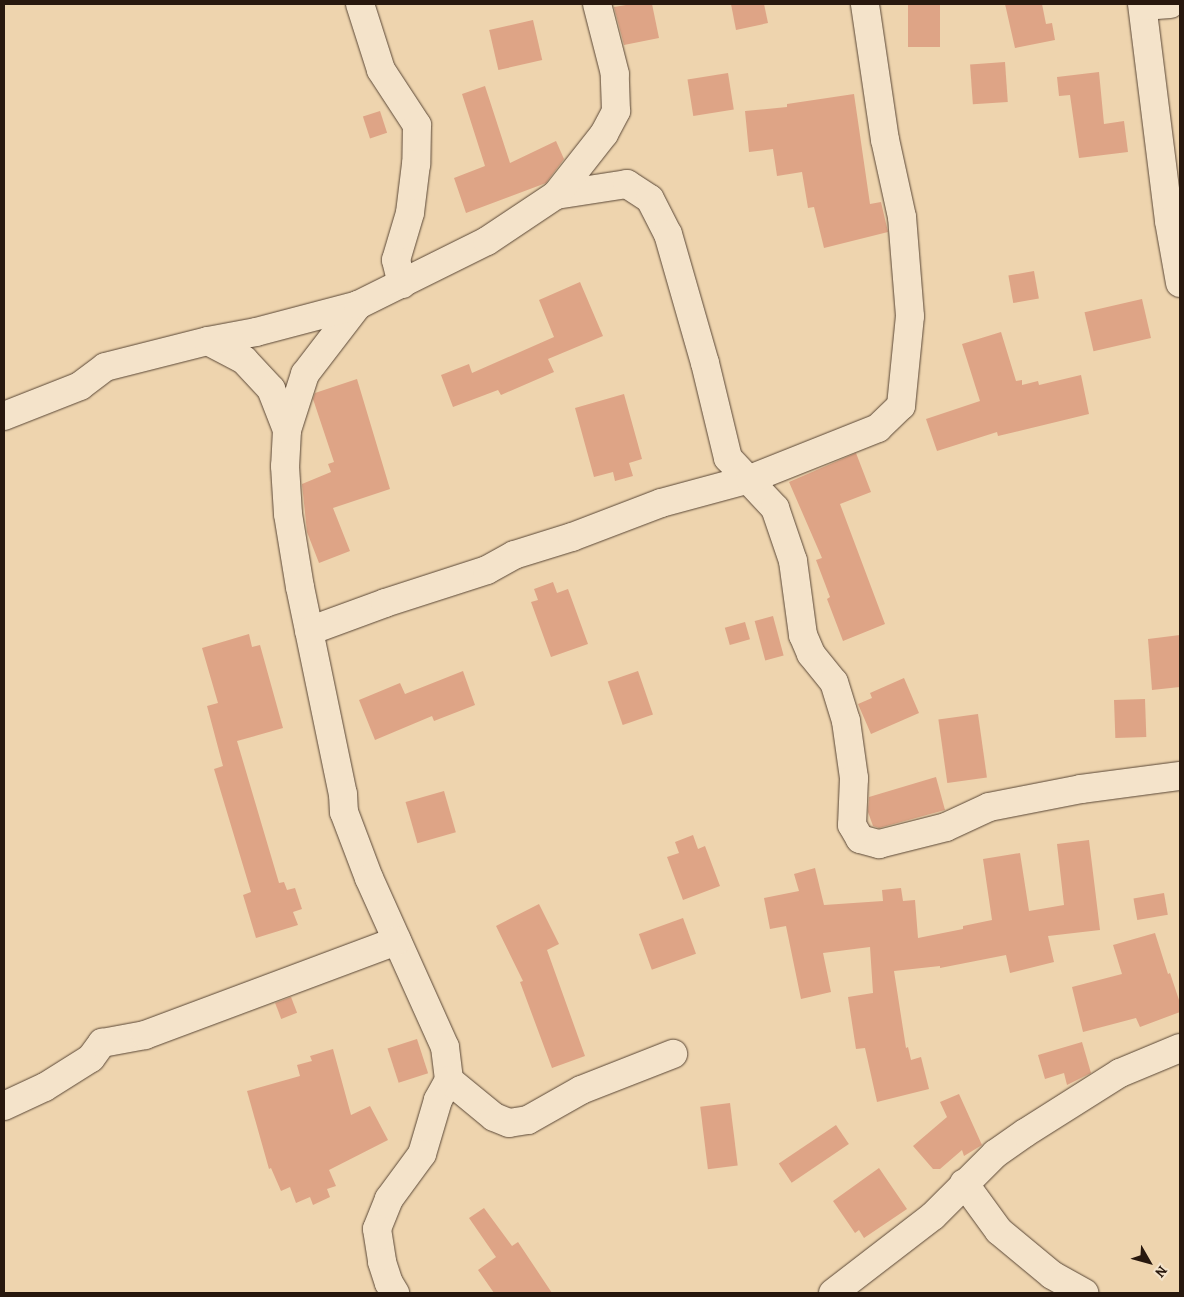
<!DOCTYPE html>
<style>
body{margin:0}
#map{position:relative;width:1184px;height:1297px;overflow:hidden;background:#eed4ae;font-family:Alegreya,serif}
div>[style]{position:absolute}
.building>*{inset:0;background:#dea486;transform-origin:0 0}
.roads{filter:drop-shadow(0 0 1px #5a4736) drop-shadow(0 0 1px #5a4736)}
.minor>*{height:28px;margin:-14px;padding:0 14px;transform-origin:14px;border-radius:14px;background:#f4e3ca}
span{translate:-50% -50%;white-space:nowrap;text-align:center;line-height:1.15;-webkit-text-stroke:4px #f4e3ca;paint-order:stroke}
.frame{position:absolute;inset:0;border:5px solid #28180e;pointer-events:none}
.north{position:absolute;left:1124px;top:1237px;width:50px;height:50px;-webkit-text-stroke:4px #f4e3ca;paint-order:stroke;rotate:128deg;font-size:14px;font-weight:700;line-height:20px;text-align:center;color:#28180e}
.north::after{content:'';display:block;margin:auto;width:18px;height:22px;background:#28180e;clip-path:polygon(50% 0,100% 100%,50% 72%,0 100%)}
</style>
<div id="map">
<div class="building">
<i style="clip-path:polygon(632px 4px,652px 4px,659px 38px,624px 45px,614px 7px)"></i>
<i style="clip-path:polygon(731px 4px,764px 4px,768px 23px,736px 30px)"></i>
<i style="left:908px;top:4px;width:32px;height:43px"></i>
<i style="clip-path:polygon(1005px 4px,1042px 4px,1046px 24px,1052px 23px,1055px 40px,1015px 48px)"></i>
<i style="left:533px;top:20px;width:41px;height:45px;rotate:77deg"></i>
<i style="left:1005px;top:62px;width:40px;height:35px;rotate:86deg"></i>
<i style="clip-path:polygon(1099px 72px,1104px 124px,1124px 121px,1128px 152px,1079px 158px,1070px 95px,1059px 96px,1057px 77px)"></i>
<i style="left:728px;top:73px;width:37px;height:41px;rotate:81deg"></i>
<i style="clip-path:polygon(485px 86px,510px 163px,556px 141px,564px 159px,546px 183px,466px 213px,454px 178px,485px 166px,462px 94px)"></i>
<i style="clip-path:polygon(854px 94px,870px 204px,881px 202px,888px 232px,824px 248px,814px 207px,808px 208px,802px 172px,777px 176px,773px 149px,749px 152px,745px 111px,787px 107px,787px 104px)"></i>
<i style="left:380px;top:111px;width:23px;height:18px;rotate:72deg"></i>
<i style="left:1034px;top:271px;width:28px;height:26px;rotate:80deg"></i>
<i style="clip-path:polygon(580px 282px,603px 336px,548px 359px,554px 372px,501px 395px,498px 390px,453px 407px,441px 375px,469px 364px,472px 373px,554px 337px,539px 300px)"></i>
<i style="left:1142px;top:299px;width:40px;height:59px;rotate:77deg"></i>
<i style="clip-path:polygon(1001px 332px,1016px 381px,1022px 380px,1022px 385px,1038px 381px,1039px 385px,1081px 375px,1089px 414px,998px 436px,997px 432px,937px 451px,926px 419px,980px 401px,962px 344px)"></i>
<i style="clip-path:polygon(357px 379px,390px 489px,333px 508px,350px 551px,319px 563px,307px 532px,302px 484px,331px 472px,328px 464px,334px 462px,313px 399px,315px 393px)"></i>
<i style="clip-path:polygon(624px 394px,642px 459px,629px 463px,633px 476px,615px 481px,613px 472px,594px 477px,575px 408px)"></i>
<i style="clip-path:polygon(856px 453px,871px 492px,840px 504px,885px 624px,843px 641px,827px 599px,830px 597px,816px 560px,822px 558px,789px 482px)"></i>
<i style="clip-path:polygon(553px 582px,557px 593px,568px 589px,588px 644px,551px 657px,531px 602px,538px 600px,534px 589px)"></i>
<i style="left:773px;top:616px;width:41px;height:19px;rotate:75deg"></i>
<i style="left:745px;top:622px;width:18px;height:21px;rotate:74deg"></i>
<i style="clip-path:polygon(249px 634px,252px 647px,260px 645px,283px 728px,237px 741px,279px 883px,284px 882px,287px 890px,295px 888px,302px 909px,293px 912px,298px 925px,256px 938px,243px 895px,251px 892px,214px 769px,223px 766px,207px 706px,218px 703px,202px 648px)"></i>
<i style="clip-path:polygon(1180px 635px,1180px 687px,1152px 690px,1148px 639px)"></i>
<i style="clip-path:polygon(463px 671px,475px 705px,434px 721px,432px 716px,375px 740px,359px 700px,400px 683px,405px 694px)"></i>
<i style="left:638px;top:671px;width:46px;height:32px;rotate:71deg"></i>
<i style="clip-path:polygon(904px 678px,919px 713px,871px 734px,858px 704px,872px 698px,870px 693px)"></i>
<i style="left:1145px;top:699px;width:38px;height:31px;rotate:88deg"></i>
<i style="left:978px;top:714px;width:64px;height:40px;rotate:82deg"></i>
<i style="clip-path:polygon(936px 777px,945px 810px,879px 828px,873px 826px,868px 812px,869px 797px)"></i>
<i style="left:444px;top:791px;width:43px;height:40px;rotate:74deg"></i>
<i style="clip-path:polygon(693px 835px,698px 849px,705px 846px,720px 886px,683px 900px,667px 857px,679px 853px,675px 842px)"></i>
<i style="clip-path:polygon(1089px 840px,1100px 930px,1048px 936px,1054px 962px,1010px 973px,1006px 955px,940px 968px,940px 966px,894px 971px,906px 1048px,908px 1047px,911px 1060px,921px 1057px,929px 1089px,877px 1102px,865px 1048px,856px 1049px,848px 997px,873px 993px,870px 947px,823px 953px,831px 992px,801px 999px,786px 926px,770px 929px,764px 898px,799px 891px,794px 874px,815px 868px,824px 905px,883px 901px,882px 890px,901px 888px,903px 901px,915px 900px,918px 938px,963px 929px,963px 926px,992px 920px,983px 859px,1020px 853px,1029px 911px,1064px 905px,1057px 844px)"></i>
<i style="left:1164px;top:893px;width:22px;height:31px;rotate:80deg"></i>
<i style="clip-path:polygon(539px 904px,559px 944px,547px 950px,585px 1056px,552px 1068px,520px 982px,523px 981px,496px 926px)"></i>
<i style="left:683px;top:918px;width:38px;height:47px;rotate:70deg"></i>
<i style="clip-path:polygon(1155px 933px,1168px 974px,1170px 973px,1180px 1003px,1180px 1012px,1140px 1027px,1136px 1018px,1083px 1032px,1072px 987px,1122px 974px,1113px 945px)"></i>
<i style="left:291px;top:997px;width:17px;height:17px;rotate:69deg"></i>
<i style="left:417px;top:1039px;width:36px;height:31px;rotate:72deg"></i>
<i style="clip-path:polygon(1082px 1042px,1091px 1073px,1067px 1085px,1064px 1073px,1045px 1079px,1038px 1055px)"></i>
<i style="clip-path:polygon(333px 1049px,351px 1115px,370px 1106px,388px 1140px,329px 1170px,336px 1186px,327px 1189px,330px 1197px,313px 1205px,310px 1197px,296px 1203px,290px 1187px,281px 1191px,271px 1168px,269px 1169px,247px 1091px,300px 1076px,297px 1065px,312px 1061px,310px 1056px)"></i>
<i style="clip-path:polygon(959px 1094px,982px 1145px,964px 1156px,962px 1150px,940px 1169px,933px 1169px,913px 1146px,947px 1117px,940px 1102px)"></i>
<i style="left:730px;top:1103px;width:63px;height:30px;rotate:83deg"></i>
<i style="left:836px;top:1125px;width:23px;height:69px;rotate:56deg"></i>
<i style="clip-path:polygon(879px 1168px,907px 1209px,864px 1238px,859px 1230px,855px 1233px,833px 1201px)"></i>
<i style="clip-path:polygon(484px 1208px,512px 1246px,518px 1242px,552px 1293px,494px 1293px,478px 1270px,496px 1257px,469px 1218px)"></i>
</div>
<div class="roads">
<div class="minor">
<i style="left:360px;top:4px;width:69px;rotate:72.3deg"></i>
<i style="left:381px;top:70px;width:66px;rotate:56.8deg"></i>
<i style="left:417px;top:125px;width:39px;rotate:91deg"></i>
<i style="left:416px;top:164px;width:49px;rotate:97deg"></i>
<i style="left:410px;top:213px;width:49px;rotate:106.6deg"></i>
<i style="left:396px;top:260px;width:25px;rotate:76deg"></i>
<i style="left:1142px;top:4px;width:219px;rotate:82.9deg"></i>
<i style="left:1169px;top:221px;width:63px;rotate:79.9deg"></i>
<i style="left:1143px;top:6px;width:27px;rotate:-4deg"></i>
<i style="left:556px;top:195px;width:72px;rotate:-8.8deg"></i>
<i style="left:627px;top:184px;width:27px;rotate:33deg"></i>
<i style="left:650px;top:199px;width:39px;rotate:63deg"></i>
<i style="left:668px;top:234px;width:134px;rotate:74deg"></i>
<i style="left:705px;top:363px;width:98px;rotate:76.4deg"></i>
<i style="left:728px;top:458px;width:69px;rotate:46.8deg"></i>
<i style="left:775px;top:508px;width:56px;rotate:71.2deg"></i>
<i style="left:793px;top:561px;width:75px;rotate:82.3deg"></i>
<i style="left:803px;top:635px;width:21px;rotate:67deg"></i>
<i style="left:811px;top:654px;width:36px;rotate:51deg"></i>
<i style="left:834px;top:682px;width:41px;rotate:72.9deg"></i>
<i style="left:846px;top:721px;width:58px;rotate:82deg"></i>
<i style="left:854px;top:778px;width:47px;rotate:92.4deg"></i>
<i style="left:852px;top:825px;width:16px;rotate:60deg"></i>
<i style="left:860px;top:839px;width:20px;rotate:15deg"></i>
<i style="left:879px;top:844px;width:69px;rotate:-14.2deg"></i>
<i style="left:946px;top:827px;width:47px;rotate:-24.9deg"></i>
<i style="left:989px;top:807px;width:94px;rotate:-11.1deg"></i>
<i style="left:1081px;top:789px;width:100px;rotate:-7.5deg"></i>
<i style="left:358px;top:305px;width:87px;rotate:127.5deg"></i>
<i style="left:305px;top:374px;width:59px;rotate:107.8deg"></i>
<i style="left:287px;top:430px;width:36px;rotate:93deg"></i>
<i style="left:285px;top:466px;width:48px;rotate:86.4deg"></i>
<i style="left:288px;top:514px;width:74px;rotate:80.7deg"></i>
<i style="left:300px;top:587px;width:211px;rotate:78.3deg"></i>
<i style="left:343px;top:794px;width:18px;rotate:87deg"></i>
<i style="left:344px;top:812px;width:71px;rotate:69.3deg"></i>
<i style="left:369px;top:878px;width:185px;rotate:65.8deg"></i>
<i style="left:445px;top:1047px;width:33px;rotate:83deg"></i>
<i style="left:449px;top:1080px;width:23px;rotate:119deg"></i>
<i style="left:438px;top:1100px;width:56px;rotate:106.5deg"></i>
<i style="left:422px;top:1154px;width:56px;rotate:126.3deg"></i>
<i style="left:389px;top:1199px;width:32px;rotate:112deg"></i>
<i style="left:377px;top:1229px;width:33px;rotate:81deg"></i>
<i style="left:382px;top:1262px;width:22px;rotate:72deg"></i>
<i style="left:389px;top:1283px;width:12px;rotate:59deg"></i>
<i style="left:208px;top:341px;width:41px;rotate:27.8deg"></i>
<i style="left:244px;top:360px;width:40px;rotate:47deg"></i>
<i style="left:271px;top:389px;width:44px;rotate:68.7deg"></i>
<i style="left:4px;top:416px;width:82px;rotate:-21.5deg"></i>
<i style="left:80px;top:386px;width:31px;rotate:-37deg"></i>
<i style="left:105px;top:367px;width:106px;rotate:-14.2deg"></i>
<i style="left:208px;top:341px;width:49px;rotate:-10.6deg"></i>
<i style="left:256px;top:332px;width:106px;rotate:-14.8deg"></i>
<i style="left:358px;top:305px;width:144px;rotate:-26.4deg"></i>
<i style="left:487px;top:241px;width:83px;rotate:-33.7deg"></i>
<i style="left:556px;top:195px;width:78px;rotate:-51.8deg"></i>
<i style="left:604px;top:134px;width:26px;rotate:-62deg"></i>
<i style="left:616px;top:111px;width:37px;rotate:-92deg"></i>
<i style="left:615px;top:74px;width:72px;rotate:-104.4deg"></i>
<i style="left:309px;top:631px;width:81px;rotate:-20.2deg"></i>
<i style="left:385px;top:603px;width:107px;rotate:-17.9deg"></i>
<i style="left:487px;top:570px;width:31px;rotate:-29deg"></i>
<i style="left:514px;top:555px;width:61px;rotate:-17.2deg"></i>
<i style="left:572px;top:537px;width:95px;rotate:-20.9deg"></i>
<i style="left:661px;top:503px;width:92px;rotate:-15.1deg"></i>
<i style="left:750px;top:479px;width:138px;rotate:-21.7deg"></i>
<i style="left:878px;top:428px;width:32px;rotate:-44deg"></i>
<i style="left:901px;top:406px;width:90px;rotate:-84.3deg"></i>
<i style="left:910px;top:316px;width:99px;rotate:-94.6deg"></i>
<i style="left:902px;top:217px;width:79px;rotate:-102.4deg"></i>
<i style="left:885px;top:140px;width:137px;rotate:-98.4deg"></i>
<i style="left:449px;top:1080px;width:58px;rotate:39.4deg"></i>
<i style="left:494px;top:1117px;width:16px;rotate:22deg"></i>
<i style="left:509px;top:1123px;width:19px;rotate:-9deg"></i>
<i style="left:528px;top:1120px;width:61px;rotate:-29.5deg"></i>
<i style="left:581px;top:1090px;width:99px;rotate:-21.4deg"></i>
<i style="left:4px;top:1106px;width:45px;rotate:-24.9deg"></i>
<i style="left:45px;top:1087px;width:54px;rotate:-32.2deg"></i>
<i style="left:91px;top:1058px;width:19px;rotate:-54deg"></i>
<i style="left:102px;top:1043px;width:44px;rotate:-10.5deg"></i>
<i style="left:145px;top:1035px;width:269px;rotate:-20.5deg"></i>
<i style="left:964px;top:1183px;width:59px;rotate:53.9deg"></i>
<i style="left:999px;top:1231px;width:69px;rotate:39.7deg"></i>
<i style="left:1052px;top:1275px;width:37px;rotate:29deg"></i>
<i style="left:833px;top:1293px;width:126px;rotate:-37.6deg"></i>
<i style="left:933px;top:1216px;width:88px;rotate:-45deg"></i>
<i style="left:995px;top:1154px;width:37px;rotate:-35deg"></i>
<i style="left:1025px;top:1133px;width:112px;rotate:-32.3deg"></i>
<i style="left:1120px;top:1073px;width:65px;rotate:-22.6deg"></i>
</div>
</div>
<div class="frame"></div>
<div class="north">N</div>
</div>
